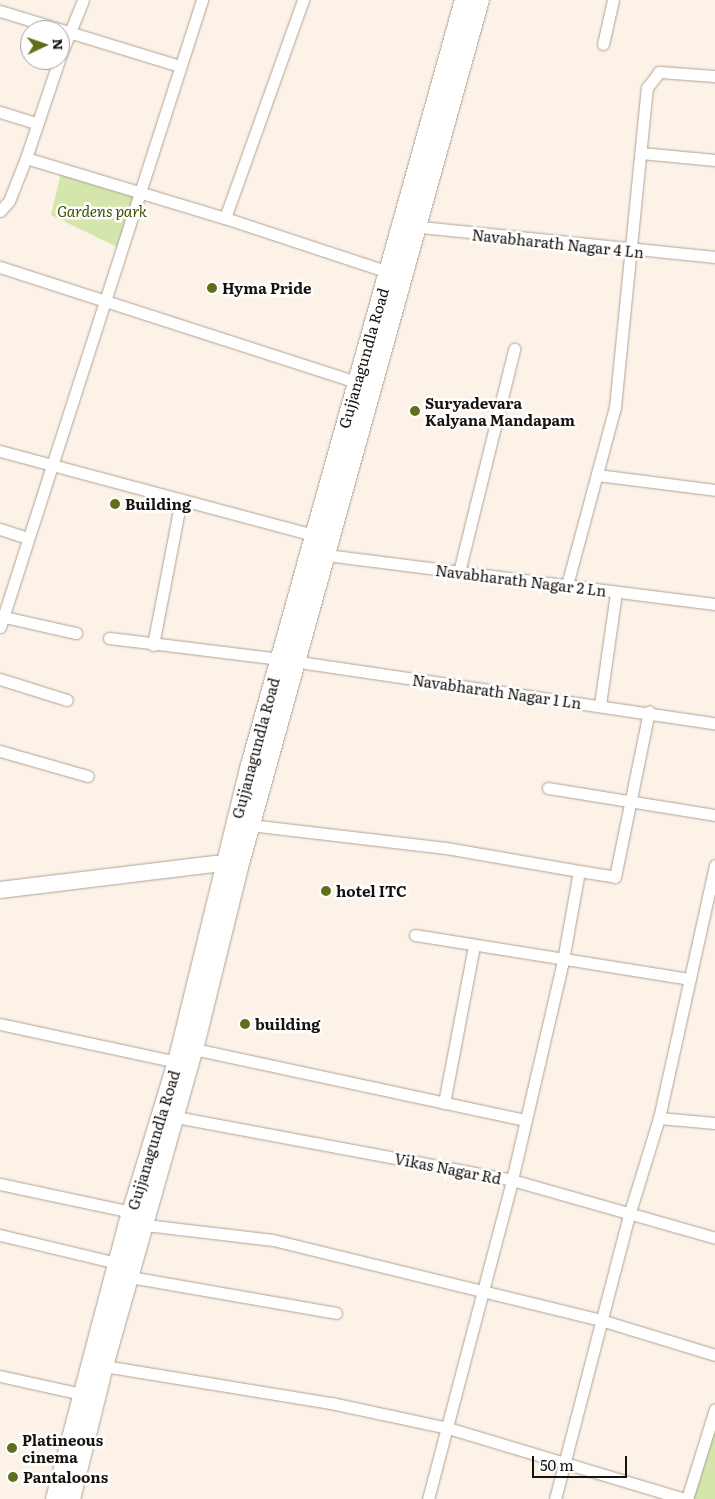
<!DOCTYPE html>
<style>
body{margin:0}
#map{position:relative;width:715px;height:1499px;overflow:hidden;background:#fdf2e7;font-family:Literata,serif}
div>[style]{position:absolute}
.green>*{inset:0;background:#d4e6ab}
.roads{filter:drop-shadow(0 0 1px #ada299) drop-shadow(0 0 1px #ada299)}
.street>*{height:11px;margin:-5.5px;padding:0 5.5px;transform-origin:5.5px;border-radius:5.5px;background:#fff}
.secondary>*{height:16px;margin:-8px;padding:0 8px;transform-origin:8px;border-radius:8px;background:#fff}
.primary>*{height:18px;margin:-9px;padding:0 9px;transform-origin:9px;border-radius:9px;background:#fff}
.dots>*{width:14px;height:14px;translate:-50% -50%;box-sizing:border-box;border:2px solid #fff;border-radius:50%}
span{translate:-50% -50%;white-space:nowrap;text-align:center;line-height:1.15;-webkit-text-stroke:5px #fff;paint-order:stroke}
.park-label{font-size:15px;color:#3f4f03;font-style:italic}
.street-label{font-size:15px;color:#16130f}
.poi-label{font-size:15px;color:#16130f;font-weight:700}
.left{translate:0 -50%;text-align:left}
.north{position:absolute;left:20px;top:20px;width:50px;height:50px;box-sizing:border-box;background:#fff;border:1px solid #a2a19f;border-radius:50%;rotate:87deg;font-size:14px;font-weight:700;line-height:20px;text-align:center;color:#16130f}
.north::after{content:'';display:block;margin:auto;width:18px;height:22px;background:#5f701d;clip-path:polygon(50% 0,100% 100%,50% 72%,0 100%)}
.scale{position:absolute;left:532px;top:1456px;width:95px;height:22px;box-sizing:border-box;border:2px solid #16130f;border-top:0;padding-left:6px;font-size:15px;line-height:18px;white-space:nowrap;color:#16130f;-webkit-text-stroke:4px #fff;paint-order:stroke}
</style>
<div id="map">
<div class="green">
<i style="clip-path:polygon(61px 173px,134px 194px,117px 247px,51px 215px)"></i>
<i style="clip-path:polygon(715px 1409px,715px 1499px,687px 1499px)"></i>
</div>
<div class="roads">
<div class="street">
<i style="left:0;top:11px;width:188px;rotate:17deg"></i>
<i style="left:603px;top:44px;width:45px;rotate:-77.2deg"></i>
<i style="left:60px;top:57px;width:61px;rotate:-68deg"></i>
<i style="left:59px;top:60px;width:103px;rotate:108.6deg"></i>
<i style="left:26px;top:158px;width:208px;rotate:16.8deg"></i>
<i style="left:225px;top:218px;width:172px;rotate:18.3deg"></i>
<i style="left:0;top:112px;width:39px;rotate:17deg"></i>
<i style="left:641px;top:153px;width:74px;rotate:5.4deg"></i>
<i style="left:0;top:211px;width:13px;rotate:-48deg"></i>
<i style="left:9px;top:201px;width:46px;rotate:-68.4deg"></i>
<i style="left:225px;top:218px;width:232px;rotate:-70.3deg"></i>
<i style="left:411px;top:226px;width:306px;rotate:5.8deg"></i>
<i style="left:0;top:267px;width:373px;rotate:17.9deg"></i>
<i style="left:0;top:451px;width:325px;rotate:15deg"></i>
<i style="left:597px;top:475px;width:119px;rotate:7.2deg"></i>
<i style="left:0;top:529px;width:29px;rotate:18deg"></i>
<i style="left:326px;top:555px;width:392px;rotate:7.2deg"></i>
<i style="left:459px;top:572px;width:230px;rotate:-76.1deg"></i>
<i style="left:567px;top:585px;width:184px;rotate:-74.9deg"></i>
<i style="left:615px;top:407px;width:321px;rotate:-84.3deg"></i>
<i style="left:647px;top:88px;width:20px;rotate:-53deg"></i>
<i style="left:659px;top:72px;width:56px;rotate:4.1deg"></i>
<i style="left:0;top:616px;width:78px;rotate:12.6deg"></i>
<i style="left:0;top:627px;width:659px;rotate:-72.14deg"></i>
<i style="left:109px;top:638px;width:171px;rotate:7deg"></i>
<i style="left:279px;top:659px;width:441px;rotate:8.4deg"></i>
<i style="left:153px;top:645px;width:148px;rotate:-79.1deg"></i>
<i style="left:0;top:679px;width:70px;rotate:17.4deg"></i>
<i style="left:600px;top:705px;width:114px;rotate:-81.9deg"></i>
<i style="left:0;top:751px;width:91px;rotate:15.9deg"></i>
<i style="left:548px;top:788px;width:169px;rotate:9.2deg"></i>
<i style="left:250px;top:825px;width:197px;rotate:6.7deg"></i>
<i style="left:446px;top:848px;width:135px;rotate:9.8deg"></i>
<i style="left:415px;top:935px;width:278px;rotate:9.1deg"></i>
<i style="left:0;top:1024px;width:181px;rotate:12.1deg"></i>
<i style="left:194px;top:1049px;width:339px;rotate:12.1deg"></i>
<i style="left:444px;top:1103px;width:161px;rotate:-79.2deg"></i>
<i style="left:176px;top:1117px;width:342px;rotate:10.6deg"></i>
<i style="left:512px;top:1180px;width:211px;rotate:15.9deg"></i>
<i style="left:659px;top:1118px;width:56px;rotate:5.1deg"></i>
<i style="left:0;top:1184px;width:135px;rotate:12deg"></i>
<i style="left:137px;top:1224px;width:137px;rotate:6.7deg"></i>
<i style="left:273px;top:1240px;width:338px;rotate:13.7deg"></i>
<i style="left:601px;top:1320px;width:119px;rotate:17.1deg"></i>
<i style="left:0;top:1235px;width:120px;rotate:13.5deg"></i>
<i style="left:130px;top:1277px;width:209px;rotate:9.9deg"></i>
<i style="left:104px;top:1366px;width:230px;rotate:9.3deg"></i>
<i style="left:331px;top:1403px;width:120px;rotate:12.1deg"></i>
<i style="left:448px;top:1428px;width:246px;rotate:16.7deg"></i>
<i style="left:0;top:1376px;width:83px;rotate:12.5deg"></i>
<i style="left:428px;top:1499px;width:330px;rotate:-75.2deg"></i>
<i style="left:512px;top:1180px;width:226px;rotate:-76.9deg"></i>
<i style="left:563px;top:960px;width:90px;rotate:-79.8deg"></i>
<i style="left:579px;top:871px;width:36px;rotate:9deg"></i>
<i style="left:615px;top:877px;width:169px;rotate:-78.4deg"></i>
<i style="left:555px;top:1499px;width:297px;rotate:-75.4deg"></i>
<i style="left:630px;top:1212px;width:98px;rotate:-72.9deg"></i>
<i style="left:659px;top:1118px;width:259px;rotate:-77.5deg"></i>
<i style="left:687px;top:1499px;width:94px;rotate:-72.7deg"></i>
</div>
<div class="secondary">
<i style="left:0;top:890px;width:217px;rotate:-6.9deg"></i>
<i style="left:215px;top:864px;width:24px;rotate:7deg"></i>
</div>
<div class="primary">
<i style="left:55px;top:1499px;width:285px;rotate:-75.2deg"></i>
<i style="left:128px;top:1223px;width:168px;rotate:-73.1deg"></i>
<i style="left:177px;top:1062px;width:302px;rotate:-76.2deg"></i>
<i style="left:249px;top:769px;width:798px;rotate:-74.38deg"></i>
<i style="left:71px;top:1499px;width:137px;rotate:-76.1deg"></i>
<i style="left:104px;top:1366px;width:330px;rotate:-74.2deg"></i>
<i style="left:194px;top:1049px;width:187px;rotate:-76.1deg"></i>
<i style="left:239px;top:867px;width:900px;rotate:-74.47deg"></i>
</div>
</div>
<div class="dots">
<i style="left:212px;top:288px;background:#5f701d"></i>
<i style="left:415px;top:411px;background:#5f701d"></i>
<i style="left:115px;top:504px;background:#5f701d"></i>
<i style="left:326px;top:891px;background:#5f701d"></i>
<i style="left:245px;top:1024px;background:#5f701d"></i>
<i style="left:12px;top:1448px;background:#5f701d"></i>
<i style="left:13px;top:1477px;background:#5f701d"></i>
</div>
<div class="park-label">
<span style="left:102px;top:211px">Gardens park</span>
</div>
<div class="street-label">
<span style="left:558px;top:243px;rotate:6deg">Navabharath Nagar 4 Ln</span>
<span style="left:363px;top:358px;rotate:-74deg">Gujjanagundla Road</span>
<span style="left:521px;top:580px;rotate:7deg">Navabharath Nagar 2 Ln</span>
<span style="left:497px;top:691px;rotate:8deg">Navabharath Nagar 1 Ln</span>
<span style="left:255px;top:748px;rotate:-75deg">Gujjanagundla Road</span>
<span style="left:153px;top:1140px;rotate:-73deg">Gujjanagundla Road</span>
<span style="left:448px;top:1168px;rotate:11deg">Vikas Nagar Rd</span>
</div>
<div class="poi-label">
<span class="left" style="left:222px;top:288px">Hyma Pride</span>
<span class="left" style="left:425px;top:411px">Suryadevara<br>Kalyana Mandapam</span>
<span class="left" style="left:125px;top:504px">Building</span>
<span class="left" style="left:336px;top:891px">hotel ITC</span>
<span class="left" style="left:255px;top:1024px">building</span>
<span class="left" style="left:22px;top:1448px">Platineous<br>cinema</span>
<span class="left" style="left:23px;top:1477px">Pantaloons</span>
</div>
<div class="north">N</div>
<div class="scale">50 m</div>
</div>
